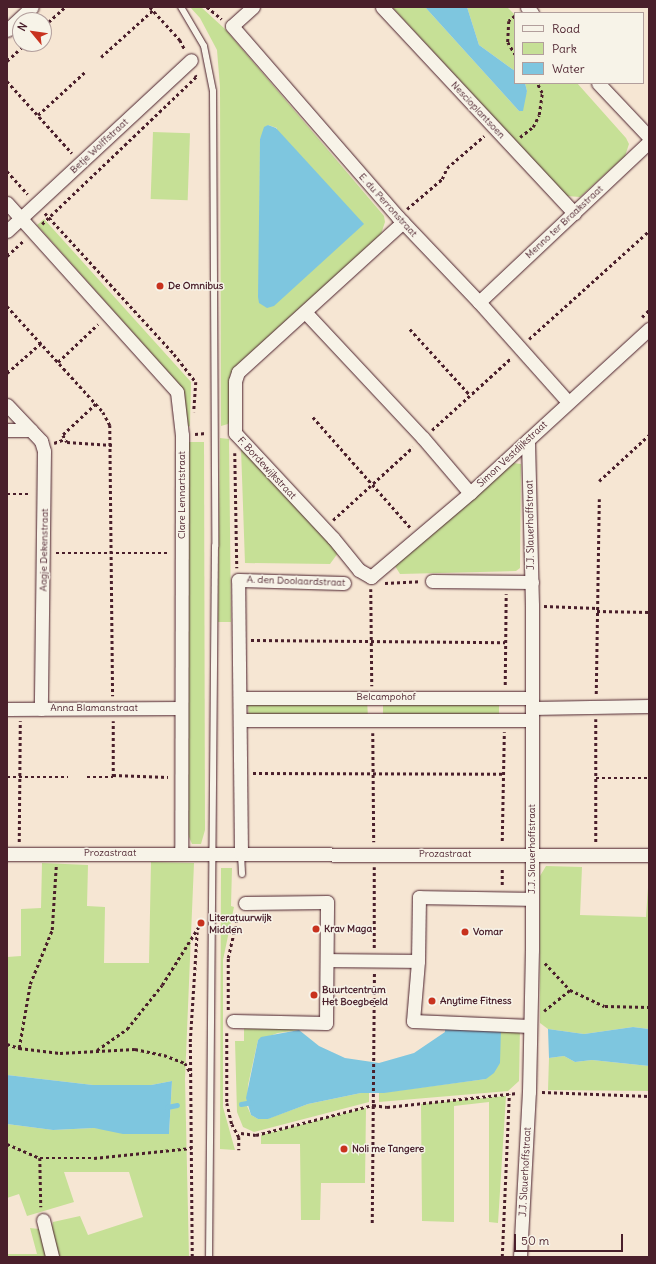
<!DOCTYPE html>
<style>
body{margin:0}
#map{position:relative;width:656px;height:1264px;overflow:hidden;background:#f6e6d3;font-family:Delius,sans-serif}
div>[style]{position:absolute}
.green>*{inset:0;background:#c6e096;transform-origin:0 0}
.water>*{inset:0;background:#7ec6df}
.stream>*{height:4.5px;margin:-2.25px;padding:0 2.25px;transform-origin:2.25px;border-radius:2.25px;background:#7ec6df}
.path>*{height:2.5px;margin-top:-1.25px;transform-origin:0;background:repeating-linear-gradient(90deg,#4a1f2b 0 3px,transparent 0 6px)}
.roads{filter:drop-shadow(0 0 1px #4a1f2b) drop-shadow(0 0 1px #4a1f2b)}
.lane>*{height:6px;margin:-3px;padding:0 3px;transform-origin:3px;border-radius:3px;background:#f7f3e8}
.street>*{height:13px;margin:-6.5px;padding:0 6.5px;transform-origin:6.5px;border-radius:6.5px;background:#f7f3e8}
.dots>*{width:11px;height:11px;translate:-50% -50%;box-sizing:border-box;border:2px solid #f7f3e8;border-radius:50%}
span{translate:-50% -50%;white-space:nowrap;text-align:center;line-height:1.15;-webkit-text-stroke:3px #f7f3e8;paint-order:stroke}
.street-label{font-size:10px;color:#4a1f2b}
.poi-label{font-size:10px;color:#4a1f2b;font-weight:700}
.left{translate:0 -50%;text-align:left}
.frame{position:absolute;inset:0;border:8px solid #4a1f2b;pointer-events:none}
.legend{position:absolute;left:514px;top:12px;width:130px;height:72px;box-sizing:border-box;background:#f7f3e8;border:1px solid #b29e9c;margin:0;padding:5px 7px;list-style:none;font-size:12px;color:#4a1f2b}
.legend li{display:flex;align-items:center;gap:8px;height:20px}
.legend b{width:20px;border:1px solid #b29e9c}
.north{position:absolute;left:12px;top:12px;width:40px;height:40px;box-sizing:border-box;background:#f7f3e8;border:1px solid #b29e9c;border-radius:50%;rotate:299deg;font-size:11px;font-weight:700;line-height:16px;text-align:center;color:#4a1f2b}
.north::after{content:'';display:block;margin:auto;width:14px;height:18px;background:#c8321e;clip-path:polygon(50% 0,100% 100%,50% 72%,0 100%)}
.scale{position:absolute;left:514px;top:1234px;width:109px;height:18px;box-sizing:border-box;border:2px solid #4a1f2b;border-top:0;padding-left:5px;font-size:12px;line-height:14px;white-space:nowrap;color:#4a1f2b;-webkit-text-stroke:3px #f7f3e8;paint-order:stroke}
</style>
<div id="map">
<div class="green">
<i style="clip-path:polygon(evenodd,190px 7px,201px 7px,225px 29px,384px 216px,385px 222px,381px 234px,235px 367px,230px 375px,230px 420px,228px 424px,221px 426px,220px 87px,217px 50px,200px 18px,190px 7px,268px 125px,277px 128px,259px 303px,260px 139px,268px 125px)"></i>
<i style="clip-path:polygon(392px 7px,425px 7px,519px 111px,527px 91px,525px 83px,577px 83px,626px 138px,629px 144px,625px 156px,580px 197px,567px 196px)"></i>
<i style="clip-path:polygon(467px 7px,507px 7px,515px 15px,515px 71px,479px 45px)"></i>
<i style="left:153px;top:132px;width:37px;height:67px;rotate:2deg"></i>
<i style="clip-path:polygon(44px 219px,191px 382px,190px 426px,185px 428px,185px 395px,179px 384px,37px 225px)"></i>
<i style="clip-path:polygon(220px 438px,229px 439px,231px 622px,218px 622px)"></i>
<i style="clip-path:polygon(187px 442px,204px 442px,205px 830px,201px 844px,192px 844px,187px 832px)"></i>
<i style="clip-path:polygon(241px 448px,338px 553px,330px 564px,245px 563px)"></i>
<i style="clip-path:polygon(513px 463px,521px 464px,520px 568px,516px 571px,400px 574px,395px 566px)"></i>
<i style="left:367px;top:699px;width:17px;height:119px;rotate:87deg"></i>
<i style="left:383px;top:700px;width:116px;height:15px"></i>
<i style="clip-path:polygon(151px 862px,194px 863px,185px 1079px,189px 1257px,58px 1257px,51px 1233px,53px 1222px,80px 1216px,88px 1235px,143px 1217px,129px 1172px,64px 1172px,74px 1202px,27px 1216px,19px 1194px,7px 1198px,7px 1124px,53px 1130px,94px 1128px,169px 1134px,172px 1081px,151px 1085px,93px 1085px,7px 1075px,7px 957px,21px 956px,21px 909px,41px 908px,42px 863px,88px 865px,87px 906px,105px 907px,104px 963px,149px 963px)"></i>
<i style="clip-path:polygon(546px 866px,582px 867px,580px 915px,646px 917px,649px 873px,649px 1029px,633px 1027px,584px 1034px,548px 1029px,540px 1023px,540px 876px)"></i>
<i style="clip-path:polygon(221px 868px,232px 868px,231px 906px,234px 907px,223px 960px,223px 1107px,235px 1150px,220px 1149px)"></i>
<i style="clip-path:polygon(301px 1025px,299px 1030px,278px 1033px,258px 1040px,248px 1085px,247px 1106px,251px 1115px,258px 1119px,267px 1119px,308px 1104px,361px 1093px,369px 1093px,369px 1102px,254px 1132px,243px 1127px,237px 1112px,235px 1041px,244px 1041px,244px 1028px)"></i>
<i style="clip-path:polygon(520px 1027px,519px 1081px,508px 1091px,379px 1102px,379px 1093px,486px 1079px,501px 1029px)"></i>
<i style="clip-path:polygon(564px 1056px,575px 1062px,592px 1060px,649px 1066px,649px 1091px,548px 1090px,549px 1058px)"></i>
<i style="clip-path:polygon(506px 1096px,498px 1223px,489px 1222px,489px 1102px,454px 1106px,454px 1222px,422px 1221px,421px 1104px)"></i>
<i style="clip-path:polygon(366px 1108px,365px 1183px,321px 1183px,320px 1220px,301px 1220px,300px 1144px,261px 1144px,261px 1135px)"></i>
<i style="clip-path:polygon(30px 1228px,39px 1229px,46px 1257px,7px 1257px,7px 1254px,37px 1254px)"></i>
</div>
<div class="water">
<i style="clip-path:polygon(425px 7px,467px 7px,479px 45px,515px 71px,515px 83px,525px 83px,527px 91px,523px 111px,519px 111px)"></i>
<i style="clip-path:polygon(268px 125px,276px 128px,364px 224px,274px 306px,267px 308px,259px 303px,258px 297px,260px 139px,264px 127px)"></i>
<i style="clip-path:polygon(445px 1027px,501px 1029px,500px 1063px,494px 1073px,486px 1079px,384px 1093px,361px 1093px,308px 1104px,268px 1119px,258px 1119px,251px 1115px,246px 1098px,258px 1040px,261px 1037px,299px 1030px,319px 1046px,345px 1058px,379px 1063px,414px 1053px,445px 1032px)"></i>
<i style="clip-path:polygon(633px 1027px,649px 1029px,649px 1066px,592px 1060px,575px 1062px,564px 1056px,549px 1058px,548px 1029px,584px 1034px)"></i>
<i style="clip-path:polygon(7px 1075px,93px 1085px,151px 1085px,172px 1081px,169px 1134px,123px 1134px,94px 1128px,53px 1130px,7px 1124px)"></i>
</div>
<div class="stream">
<i style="left:241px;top:1104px;width:11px;rotate:-10deg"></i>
<i style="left:167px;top:1107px;width:10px;rotate:-11deg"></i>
</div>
<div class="path">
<i style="left:150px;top:7px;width:45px;rotate:47.7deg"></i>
<i style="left:180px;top:40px;width:11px;rotate:63deg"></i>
<i style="left:207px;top:7px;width:19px;rotate:39deg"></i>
<i style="left:515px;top:16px;width:8px;rotate:140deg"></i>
<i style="left:509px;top:21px;width:21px;rotate:93deg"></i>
<i style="left:508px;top:42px;width:14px;rotate:60deg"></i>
<i style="left:44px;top:26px;width:28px;rotate:-42deg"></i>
<i style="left:101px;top:57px;width:70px;rotate:-42.1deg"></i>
<i style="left:7px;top:61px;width:25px;rotate:-43deg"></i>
<i style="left:7px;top:81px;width:97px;rotate:47.9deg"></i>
<i style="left:38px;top:115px;width:64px;rotate:-42.5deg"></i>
<i style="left:520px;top:137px;width:16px;rotate:-38deg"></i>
<i style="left:533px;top:127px;width:13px;rotate:-63deg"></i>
<i style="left:539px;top:115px;width:22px;rotate:-82deg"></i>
<i style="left:542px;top:93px;width:11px;rotate:-117deg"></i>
<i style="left:7px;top:171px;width:31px;rotate:48deg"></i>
<i style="left:407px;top:209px;width:46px;rotate:-40.6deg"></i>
<i style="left:442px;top:179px;width:12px;rotate:-66deg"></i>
<i style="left:447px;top:168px;width:49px;rotate:-40.9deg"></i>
<i style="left:45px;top:213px;width:191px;rotate:47.5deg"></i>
<i style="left:174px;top:354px;width:36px;rotate:52deg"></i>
<i style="left:196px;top:382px;width:30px;rotate:94deg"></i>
<i style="left:42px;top:224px;width:213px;rotate:-43.7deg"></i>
<i style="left:196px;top:77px;width:2px;rotate:-117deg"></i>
<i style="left:7px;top:256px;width:23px;rotate:-43deg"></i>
<i style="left:7px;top:306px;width:143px;rotate:47.8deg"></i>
<i style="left:103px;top:412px;width:15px;rotate:62deg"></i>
<i style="left:110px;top:425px;width:271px;rotate:89.4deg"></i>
<i style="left:642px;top:317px;width:10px;rotate:-45deg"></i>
<i style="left:410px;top:329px;width:89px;rotate:47.7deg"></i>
<i style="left:529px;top:339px;width:161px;rotate:-42deg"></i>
<i style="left:58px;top:362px;width:55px;rotate:-43.5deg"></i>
<i style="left:7px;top:373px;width:45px;rotate:-41.4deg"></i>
<i style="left:96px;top:404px;width:45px;rotate:136.8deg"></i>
<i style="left:63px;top:435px;width:8px;rotate:60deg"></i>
<i style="left:67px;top:442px;width:45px;rotate:3.8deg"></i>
<i style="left:313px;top:417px;width:147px;rotate:48.6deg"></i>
<i style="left:432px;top:430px;width:107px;rotate:-42.3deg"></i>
<i style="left:195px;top:434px;width:11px;rotate:-5deg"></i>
<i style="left:54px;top:443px;width:12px;rotate:-20deg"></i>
<i style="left:235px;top:453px;width:115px;rotate:89deg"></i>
<i style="left:599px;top:481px;width:68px;rotate:-42.6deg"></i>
<i style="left:7px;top:494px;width:23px"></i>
<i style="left:333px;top:520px;width:108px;rotate:-42.4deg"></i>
<i style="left:56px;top:553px;width:113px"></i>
<i style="left:385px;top:583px;width:35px;rotate:-3deg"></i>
<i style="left:371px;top:589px;width:97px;rotate:89.4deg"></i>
<i style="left:544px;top:606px;width:53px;rotate:2.2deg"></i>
<i style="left:597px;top:611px;width:52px;rotate:1.1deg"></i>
<i style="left:251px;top:640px;width:254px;rotate:0.5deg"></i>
<i style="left:505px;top:685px;width:91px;rotate:-89.4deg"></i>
<i style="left:596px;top:694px;width:195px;rotate:-89.1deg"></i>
<i style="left:596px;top:719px;width:123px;rotate:90deg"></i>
<i style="left:373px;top:733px;width:109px;rotate:89.5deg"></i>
<i style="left:253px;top:773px;width:250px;rotate:0.2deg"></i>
<i style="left:113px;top:775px;width:55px;rotate:2.1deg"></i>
<i style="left:7px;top:777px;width:61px"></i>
<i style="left:87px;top:777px;width:26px"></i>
<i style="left:113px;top:777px;width:56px;rotate:-90deg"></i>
<i style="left:596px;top:778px;width:53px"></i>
<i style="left:502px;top:841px;width:109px;rotate:-88.9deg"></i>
<i style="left:19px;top:842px;width:121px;rotate:-89.5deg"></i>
<i style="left:502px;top:885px;width:17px;rotate:-90deg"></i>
<i style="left:374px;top:948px;width:81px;rotate:-90deg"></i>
<i style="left:545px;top:963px;width:37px;rotate:47deg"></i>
<i style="left:570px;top:990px;width:38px;rotate:25deg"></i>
<i style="left:605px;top:1006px;width:44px;rotate:1.3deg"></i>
<i style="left:228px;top:1010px;width:52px;rotate:-90deg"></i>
<i style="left:228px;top:958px;width:45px;rotate:-77.2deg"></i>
<i style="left:544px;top:1011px;width:33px;rotate:-39deg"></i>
<i style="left:227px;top:1033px;width:70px;rotate:90deg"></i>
<i style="left:227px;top:1103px;width:22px;rotate:77deg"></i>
<i style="left:232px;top:1124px;width:15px;rotate:62deg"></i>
<i style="left:239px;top:1137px;width:13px;rotate:90deg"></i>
<i style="left:7px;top:1044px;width:13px;rotate:18deg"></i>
<i style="left:19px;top:1048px;width:41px;rotate:7deg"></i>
<i style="left:60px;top:1053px;width:75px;rotate:-3.1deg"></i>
<i style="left:135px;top:1049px;width:30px;rotate:12deg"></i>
<i style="left:164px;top:1055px;width:22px;rotate:21deg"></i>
<i style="left:185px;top:1063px;width:13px;rotate:61deg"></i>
<i style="left:19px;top:1048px;width:65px;rotate:-80.2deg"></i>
<i style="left:30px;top:984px;width:58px;rotate:-67.8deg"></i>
<i style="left:52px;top:930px;width:64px;rotate:-86.4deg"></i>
<i style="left:97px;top:1050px;width:37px;rotate:-35deg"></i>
<i style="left:127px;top:1029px;width:56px;rotate:-51.5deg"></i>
<i style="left:162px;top:985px;width:73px;rotate:-57.8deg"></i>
<i style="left:542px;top:1092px;width:107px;rotate:2.1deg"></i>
<i style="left:241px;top:1133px;width:15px;rotate:8deg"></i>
<i style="left:256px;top:1135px;width:121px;rotate:-14.4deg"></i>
<i style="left:373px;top:1105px;width:14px;rotate:8deg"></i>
<i style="left:387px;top:1107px;width:131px;rotate:-6.1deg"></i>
<i style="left:7px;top:1144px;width:36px;rotate:23deg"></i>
<i style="left:40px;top:1158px;width:54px"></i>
<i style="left:94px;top:1158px;width:98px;rotate:-5.9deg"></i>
<i style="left:40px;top:1158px;width:49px;rotate:88.8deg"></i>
<i style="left:372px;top:1223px;width:250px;rotate:-89.5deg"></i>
<i style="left:192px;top:1257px;width:215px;rotate:-90.5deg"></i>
<i style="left:190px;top:1042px;width:110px;rotate:-86.4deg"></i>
<i style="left:502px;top:1257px;width:163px;rotate:-87.5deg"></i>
</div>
<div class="roads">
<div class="lane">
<i style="left:181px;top:7px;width:45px;rotate:59.5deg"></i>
<i style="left:204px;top:46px;width:46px;rotate:78.7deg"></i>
<i style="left:213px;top:91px;width:455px;rotate:89.7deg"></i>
<i style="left:215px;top:546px;width:711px;rotate:90.48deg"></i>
<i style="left:241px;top:854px;width:20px;rotate:87deg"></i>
</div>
<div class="street">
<i style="left:253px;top:7px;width:28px;rotate:138deg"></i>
<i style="left:232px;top:26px;width:253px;rotate:49deg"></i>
<i style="left:398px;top:217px;width:117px;rotate:46.4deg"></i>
<i style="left:479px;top:302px;width:134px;rotate:48.3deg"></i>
<i style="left:382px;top:7px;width:282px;rotate:47deg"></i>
<i style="left:527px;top:7px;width:8px;rotate:50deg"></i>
<i style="left:7px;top:30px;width:34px;rotate:-43deg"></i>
<i style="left:598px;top:83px;width:74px;rotate:46.6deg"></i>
<i style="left:7px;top:203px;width:254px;rotate:48deg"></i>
<i style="left:177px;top:392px;width:43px;rotate:83.4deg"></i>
<i style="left:182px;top:435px;width:418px;rotate:90.1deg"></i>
<i style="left:403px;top:222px;width:223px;rotate:137.7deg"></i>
<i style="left:238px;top:372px;width:9px;rotate:108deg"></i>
<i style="left:235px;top:381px;width:52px;rotate:90deg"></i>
<i style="left:235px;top:433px;width:144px;rotate:47deg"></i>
<i style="left:333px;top:538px;width:41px;rotate:50.9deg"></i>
<i style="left:359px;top:570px;width:14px;rotate:30deg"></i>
<i style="left:371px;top:577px;width:130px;rotate:-40.3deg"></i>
<i style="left:470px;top:493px;width:243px;rotate:-42.5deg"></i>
<i style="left:7px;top:231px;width:251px;rotate:-42.9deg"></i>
<i style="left:479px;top:302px;width:233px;rotate:-43.3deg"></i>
<i style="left:306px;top:313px;width:171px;rotate:46.9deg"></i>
<i style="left:423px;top:438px;width:72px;rotate:49.5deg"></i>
<i style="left:7px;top:405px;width:50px;rotate:46.6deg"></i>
<i style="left:41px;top:441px;width:10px;rotate:73deg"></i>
<i style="left:44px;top:451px;width:258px;rotate:90.7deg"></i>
<i style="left:7px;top:430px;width:24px"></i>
<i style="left:432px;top:581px;width:100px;rotate:0.6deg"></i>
<i style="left:240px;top:698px;width:292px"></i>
<i style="left:532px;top:708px;width:117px;rotate:-1deg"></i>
<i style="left:7px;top:709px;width:174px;rotate:-0.3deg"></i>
<i style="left:241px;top:720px;width:291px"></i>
<i style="left:7px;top:854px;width:642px;rotate:0.09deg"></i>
<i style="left:241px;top:854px;width:274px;rotate:-90.6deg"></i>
<i style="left:238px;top:580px;width:106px;rotate:1.6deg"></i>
<i style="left:327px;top:960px;width:91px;rotate:0.6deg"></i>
<i style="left:233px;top:1021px;width:93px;rotate:1.2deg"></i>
<i style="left:326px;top:1023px;width:121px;rotate:-89.5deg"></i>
<i style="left:327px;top:902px;width:82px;rotate:179.3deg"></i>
<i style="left:530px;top:1026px;width:117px;rotate:-177.6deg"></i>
<i style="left:413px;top:1021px;width:60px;rotate:-85.2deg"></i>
<i style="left:418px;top:961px;width:64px;rotate:-89.1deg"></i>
<i style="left:419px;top:897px;width:113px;rotate:1deg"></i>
<i style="left:43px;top:1220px;width:38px;rotate:76deg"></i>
<i style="left:520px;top:1257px;width:165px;rotate:-86.9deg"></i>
<i style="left:529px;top:1092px;width:142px;rotate:-88.8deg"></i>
<i style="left:532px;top:950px;width:345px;rotate:-90deg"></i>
<i style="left:532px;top:605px;width:165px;rotate:-91.4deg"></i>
</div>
</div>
<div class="dots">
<i style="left:160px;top:286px;background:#c8321e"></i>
<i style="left:201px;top:923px;background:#c8321e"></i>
<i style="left:316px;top:929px;background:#c8321e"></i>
<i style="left:465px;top:932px;background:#c8321e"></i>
<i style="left:314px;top:995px;background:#c8321e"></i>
<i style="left:432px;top:1001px;background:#c8321e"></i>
<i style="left:344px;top:1149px;background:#c8321e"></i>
</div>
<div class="street-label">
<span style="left:478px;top:110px;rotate:47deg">Nescioplantsoen</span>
<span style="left:99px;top:146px;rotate:-43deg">Betje Wolffstraat</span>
<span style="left:388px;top:205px;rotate:48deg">E. du Perronstraat</span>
<span style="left:564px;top:222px;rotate:-43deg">Menno ter Braakstraat</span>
<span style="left:512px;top:454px;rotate:-43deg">Simon Vestdijkstraat</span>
<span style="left:267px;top:468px;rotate:47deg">F. Bordewijkstraat</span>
<span style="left:182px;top:495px;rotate:-90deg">Clare Lennartstraat</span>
<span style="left:530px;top:525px;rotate:-91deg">J.J. Slauerhoffstraat</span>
<span style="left:44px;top:550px;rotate:-89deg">Aagje Dekenstraat</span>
<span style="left:296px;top:581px;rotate:2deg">A. den Doolaardstraat</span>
<span style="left:386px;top:697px">Belcampohof</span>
<span style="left:94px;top:708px">Anna Blamanstraat</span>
<span style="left:532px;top:849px;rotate:-90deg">J.J. Slauerhoffstraat</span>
<span style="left:110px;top:853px">Prozastraat</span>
<span style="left:445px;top:854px">Prozastraat</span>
<span style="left:525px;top:1172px;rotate:-87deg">J.J. Slauerhoffstraat</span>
</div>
<div class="poi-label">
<span class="left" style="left:168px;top:286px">De Omnibus</span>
<span class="left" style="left:209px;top:923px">Literatuurwijk<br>Midden</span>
<span class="left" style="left:324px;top:929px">Krav Maga</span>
<span class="left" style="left:473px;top:932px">Vomar</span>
<span class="left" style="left:322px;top:995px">Buurtcentrum<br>Het Boegbeeld</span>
<span class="left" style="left:440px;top:1001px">Anytime Fitness</span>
<span class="left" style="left:352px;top:1149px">Noli me Tangere</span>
</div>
<div class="frame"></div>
<ul class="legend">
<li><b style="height:5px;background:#f7f3e8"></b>Road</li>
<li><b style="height:11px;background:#c6e096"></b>Park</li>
<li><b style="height:11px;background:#7ec6df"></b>Water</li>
</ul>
<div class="north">N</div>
<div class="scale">50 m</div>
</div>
